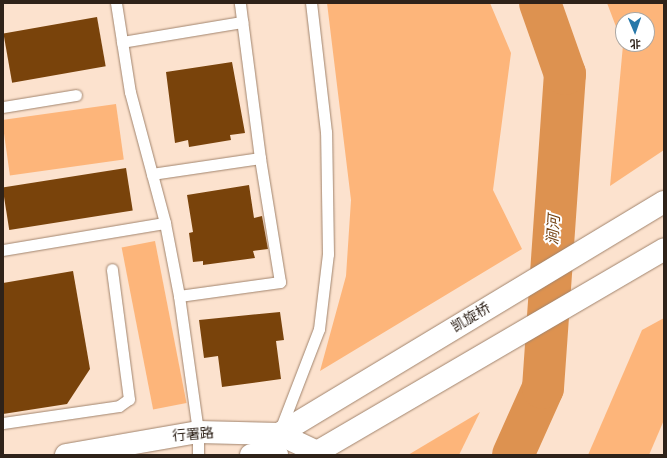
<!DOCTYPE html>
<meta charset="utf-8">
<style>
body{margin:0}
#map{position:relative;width:667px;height:458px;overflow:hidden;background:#fce2ce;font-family:Figtree,"Noto Sans SC",sans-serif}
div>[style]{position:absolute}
.green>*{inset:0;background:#fdb57a;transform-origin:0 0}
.river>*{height:42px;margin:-21px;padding:0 21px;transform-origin:21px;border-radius:21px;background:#dd9250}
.building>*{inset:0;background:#79430b;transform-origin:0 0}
.roads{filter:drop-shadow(0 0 1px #a1846d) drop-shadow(0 0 1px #a1846d)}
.lane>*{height:11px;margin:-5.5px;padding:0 5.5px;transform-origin:5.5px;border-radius:5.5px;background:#fff}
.street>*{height:22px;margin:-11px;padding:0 11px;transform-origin:11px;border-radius:11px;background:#fff}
.secondary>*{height:22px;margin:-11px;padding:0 11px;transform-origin:11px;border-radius:11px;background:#fff}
span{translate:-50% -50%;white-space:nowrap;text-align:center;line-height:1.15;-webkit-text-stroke:4px #fff;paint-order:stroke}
.street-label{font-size:14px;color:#2e2219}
.water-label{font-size:15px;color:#744211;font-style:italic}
.frame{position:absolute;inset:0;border:4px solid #2e2219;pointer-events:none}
.north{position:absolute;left:615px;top:12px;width:40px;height:40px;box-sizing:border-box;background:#fff;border:1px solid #aba7a3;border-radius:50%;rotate:178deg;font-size:11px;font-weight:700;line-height:16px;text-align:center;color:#2e2219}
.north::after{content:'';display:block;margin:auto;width:14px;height:18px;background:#2778a9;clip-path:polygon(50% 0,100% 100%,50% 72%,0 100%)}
</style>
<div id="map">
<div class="green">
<i style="clip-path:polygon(327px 3px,490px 3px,511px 53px,493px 190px,522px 249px,320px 371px,346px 276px,351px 200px)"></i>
<i style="clip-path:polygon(evenodd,607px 3px,664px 3px,664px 150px,610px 186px,623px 45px,607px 3px,623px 20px,647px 20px,647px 44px,623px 44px,623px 20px)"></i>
<i style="left:116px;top:104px;width:56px;height:115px;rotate:82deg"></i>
<i style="left:155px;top:241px;width:165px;height:34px;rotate:79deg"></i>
<i style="clip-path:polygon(664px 318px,664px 420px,649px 455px,588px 455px,642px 330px)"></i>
<i style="clip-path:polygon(480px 412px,459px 455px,408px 455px)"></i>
</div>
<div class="river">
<i style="left:513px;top:455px;width:73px;rotate:-65.9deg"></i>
<i style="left:543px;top:388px;width:315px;rotate:-86deg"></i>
<i style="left:565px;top:74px;width:75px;rotate:-109.4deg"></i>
</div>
<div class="building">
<i style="left:97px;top:17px;width:50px;height:95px;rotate:80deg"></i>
<i style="clip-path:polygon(232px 62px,245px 133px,230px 135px,231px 140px,189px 147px,188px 140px,175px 143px,166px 72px)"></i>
<i style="left:126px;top:168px;width:43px;height:125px;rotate:81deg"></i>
<i style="clip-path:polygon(249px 185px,254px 218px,262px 216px,268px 249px,253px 251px,255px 258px,203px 265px,203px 261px,193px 262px,189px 233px,193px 232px,187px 195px)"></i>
<i style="clip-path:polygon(73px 271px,90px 369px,67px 404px,3px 414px,3px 283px)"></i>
<i style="clip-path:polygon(280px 312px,284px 340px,276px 341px,281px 379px,222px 387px,218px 356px,204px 358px,199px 320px)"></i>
</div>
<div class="roads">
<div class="lane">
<i style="left:116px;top:3px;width:90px;rotate:81.1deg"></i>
<i style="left:130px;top:92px;width:136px;rotate:75deg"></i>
<i style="left:165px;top:223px;width:74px;rotate:79.1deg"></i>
<i style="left:179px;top:296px;width:137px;rotate:82deg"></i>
<i style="left:198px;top:432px;width:23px;rotate:90deg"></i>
<i style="left:122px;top:42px;width:122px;rotate:-9.5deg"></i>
<i style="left:3px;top:107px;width:74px;rotate:-9.3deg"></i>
<i style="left:152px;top:174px;width:109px;rotate:-8.4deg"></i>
<i style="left:3px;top:250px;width:164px;rotate:-9.5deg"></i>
<i style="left:179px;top:296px;width:102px;rotate:-7.9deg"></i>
<i style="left:280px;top:282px;width:126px;rotate:-99.2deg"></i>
<i style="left:260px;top:158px;width:156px;rotate:-97.4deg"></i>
<i style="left:3px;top:423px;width:117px;rotate:-8.3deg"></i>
<i style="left:119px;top:406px;width:12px;rotate:-35deg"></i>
<i style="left:129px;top:399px;width:131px;rotate:-97.5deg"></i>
<i style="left:280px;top:430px;width:108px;rotate:-68.9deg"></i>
<i style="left:319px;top:329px;width:76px;rotate:-83.2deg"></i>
<i style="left:328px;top:254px;width:122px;rotate:-90.9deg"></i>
<i style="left:326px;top:132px;width:130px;rotate:-96.6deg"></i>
</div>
<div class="street">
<i style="left:66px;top:455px;width:134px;rotate:-9.9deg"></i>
<i style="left:198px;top:432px;width:81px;rotate:1.4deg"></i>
<i style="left:279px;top:434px;width:42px;rotate:25.3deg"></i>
<i style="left:251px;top:455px;width:20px;rotate:-9deg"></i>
<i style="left:271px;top:452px;width:7px;rotate:27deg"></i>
</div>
<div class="secondary">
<i style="left:270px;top:455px;width:23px;rotate:-67deg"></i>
<i style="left:279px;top:434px;width:449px;rotate:-31.1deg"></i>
<i style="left:312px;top:455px;width:408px;rotate:-30.3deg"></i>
</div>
</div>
<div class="street-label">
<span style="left:471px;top:318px;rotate:-31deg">凯旋桥</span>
<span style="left:193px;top:435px;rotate:-5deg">行署路</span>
</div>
<div class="water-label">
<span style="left:554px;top:230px;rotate:-86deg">涧河</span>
</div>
<div class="frame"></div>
<div class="north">北</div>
</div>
